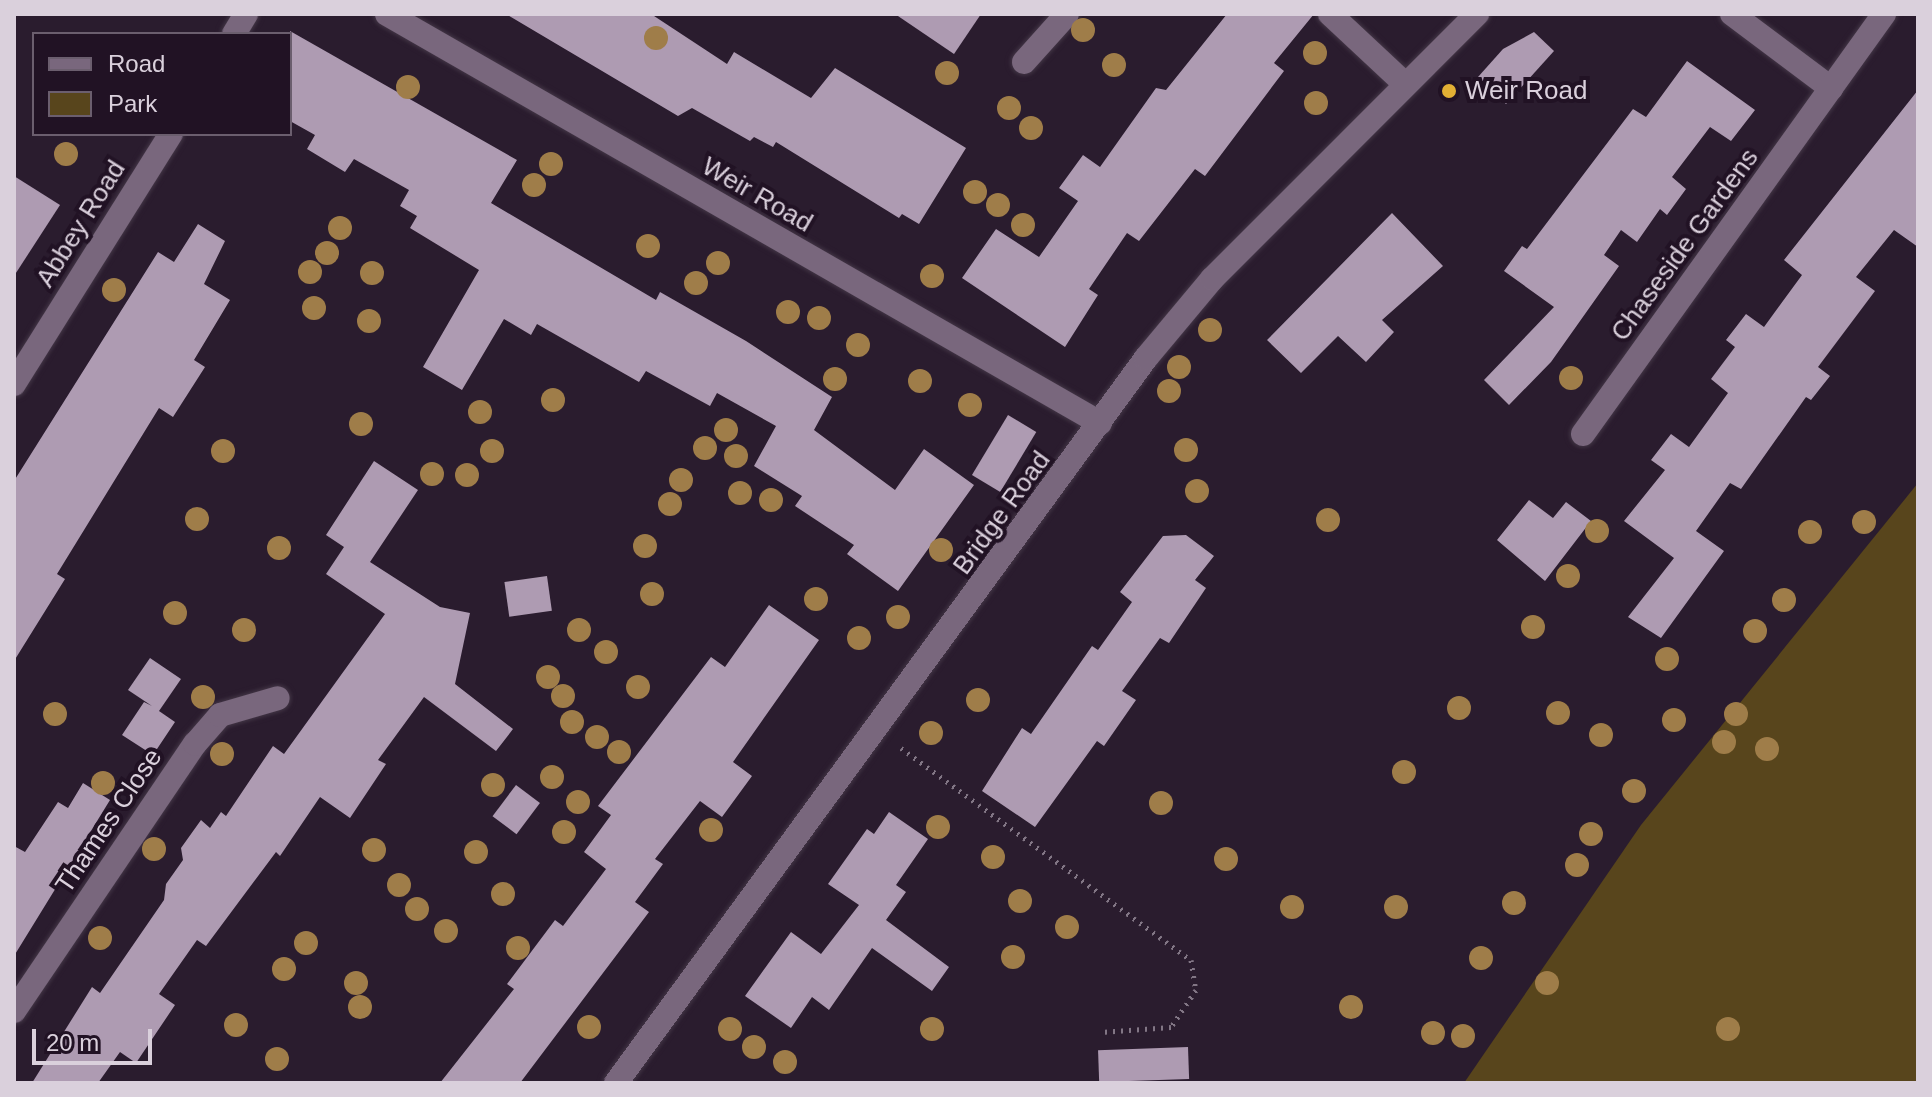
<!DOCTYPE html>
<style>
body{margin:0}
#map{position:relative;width:1932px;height:1097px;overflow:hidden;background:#2a1c2e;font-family:Helvetica,sans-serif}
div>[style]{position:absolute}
.green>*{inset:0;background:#58451c}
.building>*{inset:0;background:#ae9bb2;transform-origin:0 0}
.path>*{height:5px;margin-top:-2.5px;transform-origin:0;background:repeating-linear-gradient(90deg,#827685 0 2px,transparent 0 8px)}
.roads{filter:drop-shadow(0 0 2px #433646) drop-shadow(0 0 2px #433646)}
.street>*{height:24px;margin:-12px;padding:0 12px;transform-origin:12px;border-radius:12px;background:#79677d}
.secondary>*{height:24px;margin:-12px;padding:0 12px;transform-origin:12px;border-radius:12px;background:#79677d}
.trees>*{width:24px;height:24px;margin:-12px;border-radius:50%;background:#9f7d49}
.dots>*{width:22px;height:22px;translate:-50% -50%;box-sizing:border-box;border:4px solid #211224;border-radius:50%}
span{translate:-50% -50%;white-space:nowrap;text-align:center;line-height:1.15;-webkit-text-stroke:8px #211224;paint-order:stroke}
.poi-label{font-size:26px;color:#dad0dc}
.left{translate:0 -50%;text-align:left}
.street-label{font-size:26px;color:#dad0dc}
.frame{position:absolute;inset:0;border:16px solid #dad0dc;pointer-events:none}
.legend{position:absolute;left:32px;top:32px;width:260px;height:104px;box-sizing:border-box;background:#211224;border:2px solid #6b5e6e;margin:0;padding:10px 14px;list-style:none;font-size:24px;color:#dad0dc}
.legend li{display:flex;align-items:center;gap:16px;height:40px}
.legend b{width:40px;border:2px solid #6b5e6e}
.scale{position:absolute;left:32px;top:1029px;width:120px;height:36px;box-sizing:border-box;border:4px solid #dad0dc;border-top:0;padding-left:10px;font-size:24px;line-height:28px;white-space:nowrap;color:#dad0dc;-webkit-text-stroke:6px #211224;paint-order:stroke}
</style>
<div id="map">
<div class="green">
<i style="clip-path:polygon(1918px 483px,1918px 1083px,1464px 1083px,1641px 825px)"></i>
</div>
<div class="building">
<i style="clip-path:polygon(506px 14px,651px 14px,727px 64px,734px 52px,811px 98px,835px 68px,966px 148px,919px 224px,902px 214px,899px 218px,776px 142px,773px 147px,754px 137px,750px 141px,692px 108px,678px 116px)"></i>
<i style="clip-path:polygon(895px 14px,981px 14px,954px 54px)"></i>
<i style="clip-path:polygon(1227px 14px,1314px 14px,1274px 63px,1284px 71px,1205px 176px,1195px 169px,1139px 241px,1127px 233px,1089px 289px,1098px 295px,1065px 347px,962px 278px,996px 229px,1039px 257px,1078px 201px,1059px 188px,1083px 155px,1100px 167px,1156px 88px,1166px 90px)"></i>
<i style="clip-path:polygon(290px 31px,517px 160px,491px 203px,656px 300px,660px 292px,746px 341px,832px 397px,814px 430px,895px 490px,924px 449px,974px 485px,898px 591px,847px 554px,854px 545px,795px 506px,802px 496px,754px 466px,776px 426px,717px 393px,710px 406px,646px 371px,639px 382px,537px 324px,531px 335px,504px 319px,462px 390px,423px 367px,479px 270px,410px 228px,417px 216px,400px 206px,409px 190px,354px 159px,345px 172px,307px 149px,315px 135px,290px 121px)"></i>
<i style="clip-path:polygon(1534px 32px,1554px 51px,1506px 104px,1478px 77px,1503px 49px)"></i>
<i style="clip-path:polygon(1687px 61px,1755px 110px,1731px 141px,1710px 127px,1672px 177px,1686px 189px,1667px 215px,1660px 209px,1637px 242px,1621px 230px,1604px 255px,1619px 266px,1551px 362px,1509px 405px,1484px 380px,1554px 307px,1504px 271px,1522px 246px,1527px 249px,1633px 109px,1646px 117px)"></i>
<i style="clip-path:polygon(1918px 90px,1918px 247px,1894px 230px,1856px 277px,1875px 291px,1818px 367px,1830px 376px,1811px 400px,1806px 397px,1741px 489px,1730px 483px,1696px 531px,1724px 551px,1661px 638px,1628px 617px,1674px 558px,1624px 521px,1665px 470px,1651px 460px,1671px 434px,1689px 447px,1728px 393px,1711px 379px,1735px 347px,1726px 340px,1746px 314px,1764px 327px,1802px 275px,1784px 260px)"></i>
<i style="clip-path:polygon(14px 176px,60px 205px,14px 276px)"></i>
<i style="clip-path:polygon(1392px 213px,1443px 266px,1382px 320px,1394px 332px,1366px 362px,1338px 336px,1301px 373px,1267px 340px)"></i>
<i style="clip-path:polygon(198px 224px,225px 241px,204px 284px,230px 300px,194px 360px,205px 367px,173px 417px,159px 408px,57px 574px,65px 579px,14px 661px,14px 481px,158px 252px,174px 262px)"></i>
<i style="left:1008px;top:415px;width:33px;height:70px;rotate:31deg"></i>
<i style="clip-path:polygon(374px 461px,418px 490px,370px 562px,440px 607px,470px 613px,455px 684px,513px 729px,496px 751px,424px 697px,378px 760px,386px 764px,350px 818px,320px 797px,280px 856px,276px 852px,206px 946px,197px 940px,159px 994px,175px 1005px,136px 1063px,120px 1052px,98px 1083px,32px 1083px,92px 987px,100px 993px,164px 900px,166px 884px,183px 860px,181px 848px,201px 820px,210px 828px,221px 812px,226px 816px,273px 746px,284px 754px,385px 614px,326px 574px,344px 547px,326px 535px)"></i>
<i style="clip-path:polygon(1529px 500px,1553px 518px,1566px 502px,1591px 521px,1545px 581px,1497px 540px)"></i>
<i style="clip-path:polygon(1186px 535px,1214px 556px,1195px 580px,1206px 588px,1169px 643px,1160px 638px,1122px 691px,1136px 700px,1104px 746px,1097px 741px,1035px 827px,982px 791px,1022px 728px,1031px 734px,1092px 646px,1098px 650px,1132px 602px,1120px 592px,1163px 536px)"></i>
<i style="left:547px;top:576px;width:35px;height:43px;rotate:82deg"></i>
<i style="clip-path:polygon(769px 605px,819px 640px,733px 762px,752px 776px,722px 817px,700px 801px,655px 859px,663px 864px,635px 902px,649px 912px,520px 1083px,440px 1083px,514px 989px,507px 984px,555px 920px,563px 926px,606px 869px,584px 852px,611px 815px,598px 806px,711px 657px,725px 667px)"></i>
<i style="clip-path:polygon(150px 658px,181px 679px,159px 711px,175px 722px,153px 755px,122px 735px,144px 702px,152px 706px,128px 690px)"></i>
<i style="clip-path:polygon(83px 783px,110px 800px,14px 956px,14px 846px,25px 852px,58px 802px,68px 808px)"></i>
<i style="left:516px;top:785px;width:30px;height:39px;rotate:37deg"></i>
<i style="clip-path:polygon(889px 812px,928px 839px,896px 885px,906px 892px,886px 920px,949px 967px,932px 991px,872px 948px,829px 1010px,812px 997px,791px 1028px,745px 996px,791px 932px,821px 954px,859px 905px,828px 884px,867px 829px,874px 834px)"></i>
<i style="left:1188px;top:1047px;width:32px;height:90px;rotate:88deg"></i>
</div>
<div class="path">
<i style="left:901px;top:748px;width:359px;rotate:36.2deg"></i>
<i style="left:1191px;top:960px;width:30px;rotate:81deg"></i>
<i style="left:1196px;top:990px;width:45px;rotate:124deg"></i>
<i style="left:1171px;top:1027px;width:70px;rotate:175.9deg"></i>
</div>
<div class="roads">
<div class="street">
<i style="left:1330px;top:14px;width:103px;rotate:43deg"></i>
<i style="left:1732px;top:14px;width:124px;rotate:36.8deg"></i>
<i style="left:234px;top:34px;width:23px;rotate:-59deg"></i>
<i style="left:1024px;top:62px;width:64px;rotate:-48.1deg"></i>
<i style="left:14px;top:384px;width:295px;rotate:-57.9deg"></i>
<i style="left:1583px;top:434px;width:517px;rotate:-54.37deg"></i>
<i style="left:14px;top:1011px;width:323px;rotate:-55.9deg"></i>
<i style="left:195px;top:744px;width:38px;rotate:-49deg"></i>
<i style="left:220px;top:715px;width:60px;rotate:-16.3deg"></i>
</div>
<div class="secondary">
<i style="left:387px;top:14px;width:822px;rotate:29.84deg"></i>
<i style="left:616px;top:1083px;width:898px;rotate:-53.83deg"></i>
<i style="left:1146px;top:358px;width:103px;rotate:-50.1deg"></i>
<i style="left:1212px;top:279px;width:375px;rotate:-45deg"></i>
</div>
</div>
<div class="trees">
<i style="left:1083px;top:30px"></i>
<i style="left:656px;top:38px"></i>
<i style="left:1315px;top:53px"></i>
<i style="left:1114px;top:65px"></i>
<i style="left:947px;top:73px"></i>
<i style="left:408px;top:87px"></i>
<i style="left:1316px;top:103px"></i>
<i style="left:1009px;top:108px"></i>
<i style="left:1031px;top:128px"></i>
<i style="left:66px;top:154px"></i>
<i style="left:551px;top:164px"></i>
<i style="left:534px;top:185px"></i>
<i style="left:975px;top:192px"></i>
<i style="left:998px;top:205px"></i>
<i style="left:1023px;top:225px"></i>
<i style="left:340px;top:228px"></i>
<i style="left:648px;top:246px"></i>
<i style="left:327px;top:253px"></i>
<i style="left:718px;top:263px"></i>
<i style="left:310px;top:272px"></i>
<i style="left:372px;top:273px"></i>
<i style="left:932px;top:276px"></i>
<i style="left:696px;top:283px"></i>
<i style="left:114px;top:290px"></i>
<i style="left:314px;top:308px"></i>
<i style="left:788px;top:312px"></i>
<i style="left:819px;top:318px"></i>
<i style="left:369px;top:321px"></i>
<i style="left:1210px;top:330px"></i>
<i style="left:858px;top:345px"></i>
<i style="left:1179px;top:367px"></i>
<i style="left:1571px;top:378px"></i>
<i style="left:835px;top:379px"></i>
<i style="left:920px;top:381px"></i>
<i style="left:1169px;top:391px"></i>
<i style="left:553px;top:400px"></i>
<i style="left:970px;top:405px"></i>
<i style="left:480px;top:412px"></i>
<i style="left:361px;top:424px"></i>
<i style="left:726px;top:430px"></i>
<i style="left:705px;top:448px"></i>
<i style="left:1186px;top:450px"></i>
<i style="left:223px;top:451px"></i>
<i style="left:492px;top:451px"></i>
<i style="left:736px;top:456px"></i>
<i style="left:432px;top:474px"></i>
<i style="left:467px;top:475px"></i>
<i style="left:681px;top:480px"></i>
<i style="left:1197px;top:491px"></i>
<i style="left:740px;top:493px"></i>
<i style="left:771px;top:500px"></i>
<i style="left:670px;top:504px"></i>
<i style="left:197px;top:519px"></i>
<i style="left:1328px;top:520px"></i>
<i style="left:1864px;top:522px"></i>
<i style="left:1597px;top:531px"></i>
<i style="left:1810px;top:532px"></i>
<i style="left:645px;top:546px"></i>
<i style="left:279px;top:548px"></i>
<i style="left:941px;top:550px"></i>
<i style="left:1568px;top:576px"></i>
<i style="left:652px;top:594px"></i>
<i style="left:816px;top:599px"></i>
<i style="left:1784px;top:600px"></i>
<i style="left:175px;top:613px"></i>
<i style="left:898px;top:617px"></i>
<i style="left:1533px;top:627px"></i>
<i style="left:244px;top:630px"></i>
<i style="left:579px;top:630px"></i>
<i style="left:1755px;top:631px"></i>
<i style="left:859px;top:638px"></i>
<i style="left:606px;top:652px"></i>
<i style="left:1667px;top:659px"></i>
<i style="left:548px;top:677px"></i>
<i style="left:638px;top:687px"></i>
<i style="left:563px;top:696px"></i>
<i style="left:203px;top:697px"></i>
<i style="left:978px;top:700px"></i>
<i style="left:1459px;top:708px"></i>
<i style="left:1558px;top:713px"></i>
<i style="left:55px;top:714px"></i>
<i style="left:1736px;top:714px"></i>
<i style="left:1674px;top:720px"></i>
<i style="left:572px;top:722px"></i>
<i style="left:931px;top:733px"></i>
<i style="left:1601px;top:735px"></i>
<i style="left:597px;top:737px"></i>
<i style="left:1724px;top:742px"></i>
<i style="left:1767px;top:749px"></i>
<i style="left:619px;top:752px"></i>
<i style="left:222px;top:754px"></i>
<i style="left:1404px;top:772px"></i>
<i style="left:552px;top:777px"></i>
<i style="left:103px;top:783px"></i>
<i style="left:493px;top:785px"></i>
<i style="left:1634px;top:791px"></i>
<i style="left:578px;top:802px"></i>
<i style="left:1161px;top:803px"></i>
<i style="left:938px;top:827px"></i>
<i style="left:711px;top:830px"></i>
<i style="left:564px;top:832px"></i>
<i style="left:1591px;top:834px"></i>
<i style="left:154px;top:849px"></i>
<i style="left:374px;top:850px"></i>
<i style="left:476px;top:852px"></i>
<i style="left:993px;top:857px"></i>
<i style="left:1226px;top:859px"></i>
<i style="left:1577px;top:865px"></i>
<i style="left:399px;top:885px"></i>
<i style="left:503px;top:894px"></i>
<i style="left:1020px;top:901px"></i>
<i style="left:1514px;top:903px"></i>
<i style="left:1292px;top:907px"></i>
<i style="left:1396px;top:907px"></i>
<i style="left:417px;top:909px"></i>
<i style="left:1067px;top:927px"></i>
<i style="left:446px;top:931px"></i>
<i style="left:100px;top:938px"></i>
<i style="left:306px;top:943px"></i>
<i style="left:518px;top:948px"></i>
<i style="left:1013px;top:957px"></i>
<i style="left:1481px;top:958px"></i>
<i style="left:284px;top:969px"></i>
<i style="left:356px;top:983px"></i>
<i style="left:1547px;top:983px"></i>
<i style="left:360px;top:1007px"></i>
<i style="left:1351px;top:1007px"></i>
<i style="left:236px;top:1025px"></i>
<i style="left:589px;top:1027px"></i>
<i style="left:730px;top:1029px"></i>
<i style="left:932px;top:1029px"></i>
<i style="left:1728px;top:1029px"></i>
<i style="left:1433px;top:1033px"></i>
<i style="left:1463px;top:1036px"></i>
<i style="left:754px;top:1047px"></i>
<i style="left:277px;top:1059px"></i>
<i style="left:785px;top:1062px"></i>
</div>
<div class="dots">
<i style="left:1449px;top:91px;background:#e2af34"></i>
</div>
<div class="poi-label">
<span class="left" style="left:1465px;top:91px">Weir Road</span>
</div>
<div class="street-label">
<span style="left:757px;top:195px;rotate:30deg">Weir Road</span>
<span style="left:81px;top:224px;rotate:-58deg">Abbey Road</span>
<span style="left:1685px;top:245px;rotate:-54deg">Chaseside Gardens</span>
<span style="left:1002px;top:513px;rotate:-54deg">Bridge Road</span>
<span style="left:109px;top:821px;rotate:-56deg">Thames Close</span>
</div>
<div class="frame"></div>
<ul class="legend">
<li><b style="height:10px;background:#79677d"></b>Road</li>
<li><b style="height:22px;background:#58451c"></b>Park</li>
</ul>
<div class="scale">20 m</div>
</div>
